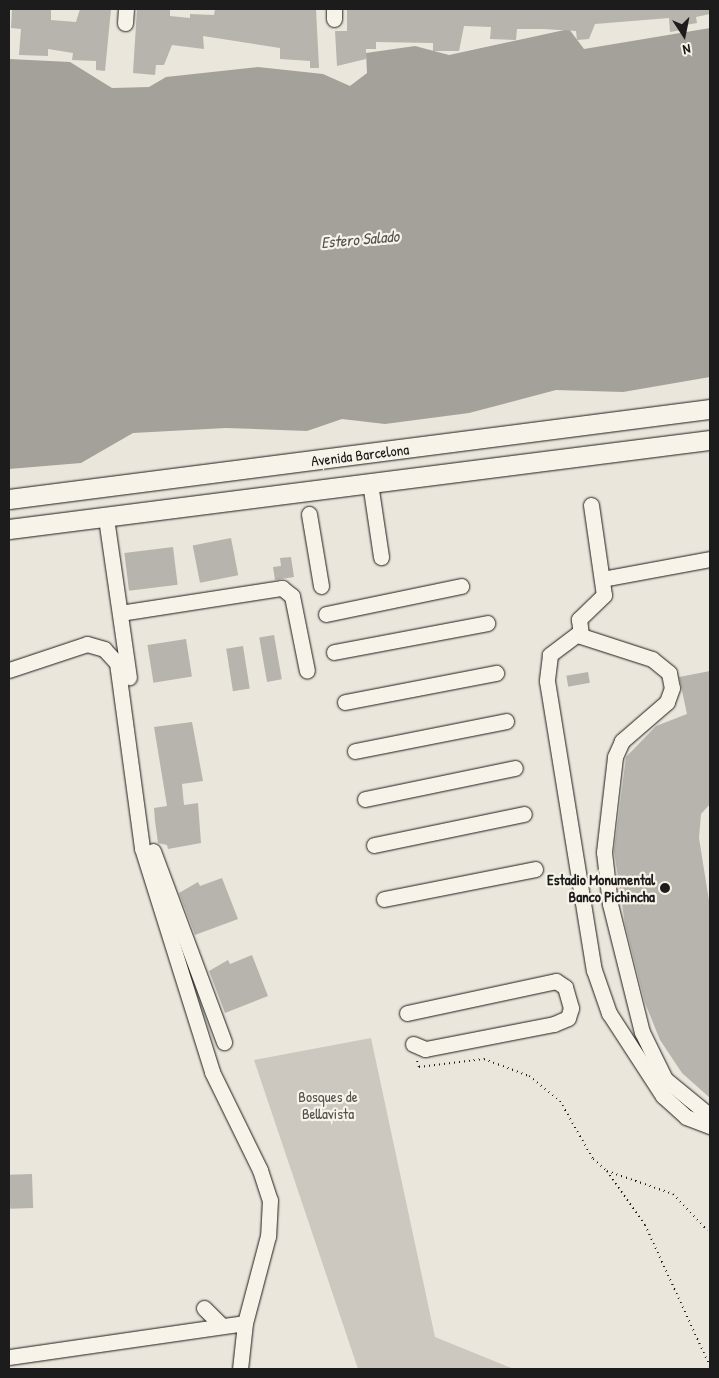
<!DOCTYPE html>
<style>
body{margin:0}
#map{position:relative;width:719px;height:1378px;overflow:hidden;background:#eae6dc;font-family:"Patrick Hand",sans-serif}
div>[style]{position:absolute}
.green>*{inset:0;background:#ccc8c0}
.water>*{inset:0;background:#a3a19a}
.building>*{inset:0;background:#b6b4ac;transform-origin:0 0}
.path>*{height:2px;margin-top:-1px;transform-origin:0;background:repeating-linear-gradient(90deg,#1c1c1c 0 1px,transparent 0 5px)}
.roads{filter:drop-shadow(0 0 1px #1c1c1c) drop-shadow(0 0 1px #1c1c1c)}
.minor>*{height:15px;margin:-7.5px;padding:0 7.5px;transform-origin:7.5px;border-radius:7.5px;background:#f7f3e8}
.major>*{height:19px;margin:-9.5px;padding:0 9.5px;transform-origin:9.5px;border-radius:9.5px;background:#f7f3e8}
.dots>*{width:14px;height:14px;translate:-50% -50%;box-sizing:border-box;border:2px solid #f7f3e8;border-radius:50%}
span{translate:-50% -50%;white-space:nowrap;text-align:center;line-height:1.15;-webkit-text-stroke:4.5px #f7f3e8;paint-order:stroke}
.street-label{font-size:15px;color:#1c1c1c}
.poi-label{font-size:15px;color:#1c1c1c;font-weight:700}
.right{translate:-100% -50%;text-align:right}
.park-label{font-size:15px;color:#51504d}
.water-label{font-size:16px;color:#52514e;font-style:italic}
.frame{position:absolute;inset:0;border:10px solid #1c1c1c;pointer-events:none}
.north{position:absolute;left:659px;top:10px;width:50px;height:50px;-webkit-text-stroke:4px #f7f3e8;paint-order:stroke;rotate:169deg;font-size:14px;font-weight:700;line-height:20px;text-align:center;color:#1c1c1c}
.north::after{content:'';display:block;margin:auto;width:18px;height:22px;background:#1c1c1c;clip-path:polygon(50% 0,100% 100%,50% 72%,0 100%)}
</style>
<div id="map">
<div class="green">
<i style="clip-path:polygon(371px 1038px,435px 1337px,514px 1369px,358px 1369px,254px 1060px)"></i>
</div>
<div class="water">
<i style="clip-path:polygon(710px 28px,710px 377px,623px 392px,556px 390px,469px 413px,385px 424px,342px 419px,307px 431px,226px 428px,133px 433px,81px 463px,9px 469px,9px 59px,70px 62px,112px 88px,149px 87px,166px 77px,258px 67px,323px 74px,350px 86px,367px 73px,366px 53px,415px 46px,449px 55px,569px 29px,584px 49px)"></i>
</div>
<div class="building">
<i style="clip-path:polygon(12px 9px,51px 9px,51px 20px,76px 22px,80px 9px,111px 9px,105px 71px,96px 70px,96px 61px,72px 60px,73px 53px,48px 49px,48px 56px,19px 55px,21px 29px,11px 28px)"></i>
<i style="clip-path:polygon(137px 9px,170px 9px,170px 16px,190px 18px,190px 14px,214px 15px,215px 9px,316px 9px,319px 68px,310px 68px,310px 61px,280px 59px,280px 48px,203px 36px,204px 49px,172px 45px,164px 65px,156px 65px,155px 75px,133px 73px)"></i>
<i style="clip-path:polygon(347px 9px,710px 9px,710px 14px,696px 17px,697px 23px,686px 25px,687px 29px,670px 32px,669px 18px,595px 24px,589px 39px,577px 40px,576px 31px,543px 29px,517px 29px,516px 40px,490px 39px,491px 27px,464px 26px,459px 51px,433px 51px,433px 43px,376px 42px,376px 49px,366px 49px,366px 59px,337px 66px,335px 31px,347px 31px)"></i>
<i style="left:231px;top:538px;width:38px;height:39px;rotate:79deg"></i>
<i style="left:173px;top:547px;width:38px;height:49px;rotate:83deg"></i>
<i style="clip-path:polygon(291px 557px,294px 577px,275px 580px,273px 567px,281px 566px,280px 558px)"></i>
<i style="left:274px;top:635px;width:45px;height:15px;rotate:80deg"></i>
<i style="left:186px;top:639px;width:38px;height:39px;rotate:81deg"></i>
<i style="left:243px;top:646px;width:43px;height:17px;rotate:81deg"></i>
<i style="clip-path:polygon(710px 671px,710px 804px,701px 814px,699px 838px,710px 907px,710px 1098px,682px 1073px,660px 1040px,645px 1003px,625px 924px,614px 851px,626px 757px,656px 726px,687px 714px,679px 677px)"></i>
<i style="left:588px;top:672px;width:11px;height:22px;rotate:80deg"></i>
<i style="clip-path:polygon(192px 722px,203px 781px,182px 784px,184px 805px,198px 803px,201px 843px,168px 849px,167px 845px,158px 843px,155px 821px,154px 808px,167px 806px,154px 727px)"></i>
<i style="clip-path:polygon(222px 878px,238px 919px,195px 935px,179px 893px,198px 882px,200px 886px)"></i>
<i style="clip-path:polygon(252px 955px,268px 996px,225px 1013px,209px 971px,228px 960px,230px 964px)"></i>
<i style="left:32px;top:1174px;width:34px;height:23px;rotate:88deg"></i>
</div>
<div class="path">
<i style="left:417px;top:1061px;width:6px;rotate:72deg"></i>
<i style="left:419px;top:1067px;width:65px;rotate:-7deg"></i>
<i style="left:484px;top:1059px;width:48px;rotate:20.7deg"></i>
<i style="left:529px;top:1076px;width:40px;rotate:39deg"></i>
<i style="left:560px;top:1101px;width:67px;rotate:60.4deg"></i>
<i style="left:593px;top:1159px;width:18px;rotate:41deg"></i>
<i style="left:607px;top:1171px;width:70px;rotate:19.2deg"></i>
<i style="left:673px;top:1194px;width:50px;rotate:46.6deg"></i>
<i style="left:607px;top:1171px;width:66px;rotate:54.9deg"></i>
<i style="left:645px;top:1225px;width:155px;rotate:65.3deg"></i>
</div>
<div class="roads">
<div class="minor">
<i style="left:334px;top:19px;width:10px;rotate:-90deg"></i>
<i style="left:125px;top:23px;width:14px;rotate:-86deg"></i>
<i style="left:370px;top:483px;width:75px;rotate:81.5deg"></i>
<i style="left:591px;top:505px;width:91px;rotate:81.8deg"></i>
<i style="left:604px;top:595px;width:35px;rotate:136deg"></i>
<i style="left:579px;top:619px;width:17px;rotate:83deg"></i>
<i style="left:581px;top:636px;width:75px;rotate:17.9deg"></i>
<i style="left:652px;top:659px;width:22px;rotate:39deg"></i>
<i style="left:669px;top:673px;width:15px;rotate:79deg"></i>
<i style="left:672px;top:688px;width:15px;rotate:110deg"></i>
<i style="left:667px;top:702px;width:60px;rotate:139.1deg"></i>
<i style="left:622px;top:741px;width:17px;rotate:114deg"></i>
<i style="left:615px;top:757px;width:96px;rotate:96.6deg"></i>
<i style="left:604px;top:852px;width:52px;rotate:83.4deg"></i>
<i style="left:610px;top:904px;width:132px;rotate:76deg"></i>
<i style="left:642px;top:1032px;width:52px;rotate:63.9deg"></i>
<i style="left:665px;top:1079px;width:58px;rotate:39.4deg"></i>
<i style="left:309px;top:514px;width:73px;rotate:80.5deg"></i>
<i style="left:106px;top:518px;width:161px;rotate:81.8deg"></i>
<i style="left:602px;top:579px;width:110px;rotate:-10.5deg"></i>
<i style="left:120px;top:613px;width:164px;rotate:-8.8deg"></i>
<i style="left:282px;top:588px;width:13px;rotate:39deg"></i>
<i style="left:292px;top:596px;width:76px;rotate:78.7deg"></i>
<i style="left:326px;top:614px;width:138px;rotate:-11.7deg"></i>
<i style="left:580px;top:632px;width:38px;rotate:143deg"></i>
<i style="left:550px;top:655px;width:26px;rotate:97deg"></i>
<i style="left:547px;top:681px;width:293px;rotate:80.8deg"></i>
<i style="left:594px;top:970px;width:46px;rotate:70.8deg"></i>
<i style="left:609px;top:1013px;width:99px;rotate:57deg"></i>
<i style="left:663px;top:1096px;width:31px;rotate:42deg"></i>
<i style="left:686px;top:1117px;width:26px;rotate:21deg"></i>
<i style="left:334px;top:652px;width:156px;rotate:-10.7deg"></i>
<i style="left:9px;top:670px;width:82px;rotate:-18.4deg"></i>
<i style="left:87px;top:644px;width:18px;rotate:16deg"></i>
<i style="left:104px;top:649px;width:19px;rotate:47deg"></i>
<i style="left:117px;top:663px;width:187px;rotate:82.3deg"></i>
<i style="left:142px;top:848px;width:235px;rotate:72.6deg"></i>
<i style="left:212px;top:1072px;width:109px;rotate:63.9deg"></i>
<i style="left:260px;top:1170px;width:32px;rotate:72deg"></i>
<i style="left:270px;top:1200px;width:36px;rotate:93deg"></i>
<i style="left:268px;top:1236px;width:90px;rotate:104.8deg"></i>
<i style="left:245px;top:1323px;width:46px;rotate:96.2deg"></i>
<i style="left:345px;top:702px;width:154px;rotate:-10.9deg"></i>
<i style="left:355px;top:751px;width:154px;rotate:-11.2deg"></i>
<i style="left:365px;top:799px;width:153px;rotate:-11.7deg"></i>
<i style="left:374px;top:845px;width:153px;rotate:-11.7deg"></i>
<i style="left:153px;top:851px;width:204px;rotate:69.6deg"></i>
<i style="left:384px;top:899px;width:154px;rotate:-11.2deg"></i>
<i style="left:407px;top:1013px;width:152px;rotate:-12.1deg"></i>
<i style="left:556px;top:981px;width:11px;rotate:34deg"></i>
<i style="left:565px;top:987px;width:22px;rotate:74deg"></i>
<i style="left:571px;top:1008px;width:10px;rotate:107deg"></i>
<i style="left:568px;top:1018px;width:15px;rotate:157deg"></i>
<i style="left:554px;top:1024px;width:131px;rotate:169deg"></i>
<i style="left:425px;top:1049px;width:13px;rotate:-157deg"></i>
<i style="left:204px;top:1308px;width:25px;rotate:45deg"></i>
<i style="left:9px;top:1357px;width:238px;rotate:-8.2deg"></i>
</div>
<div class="major">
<i style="left:9px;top:499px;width:707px;rotate:-7.32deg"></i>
<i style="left:9px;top:529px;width:707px;rotate:-7.24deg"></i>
</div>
</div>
<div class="dots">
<i style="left:665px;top:888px;background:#1c1c1c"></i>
</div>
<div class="street-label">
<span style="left:360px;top:455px;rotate:-7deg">Avenida Barcelona</span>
</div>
<div class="poi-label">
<span class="right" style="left:655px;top:888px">Estadio Monumental<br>Banco Pichincha</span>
</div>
<div class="park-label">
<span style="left:328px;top:1105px">Bosques de<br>Bellavista</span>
</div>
<div class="water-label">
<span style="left:360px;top:239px;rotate:-5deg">Estero Salado</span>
</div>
<div class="frame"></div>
<div class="north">N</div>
</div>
